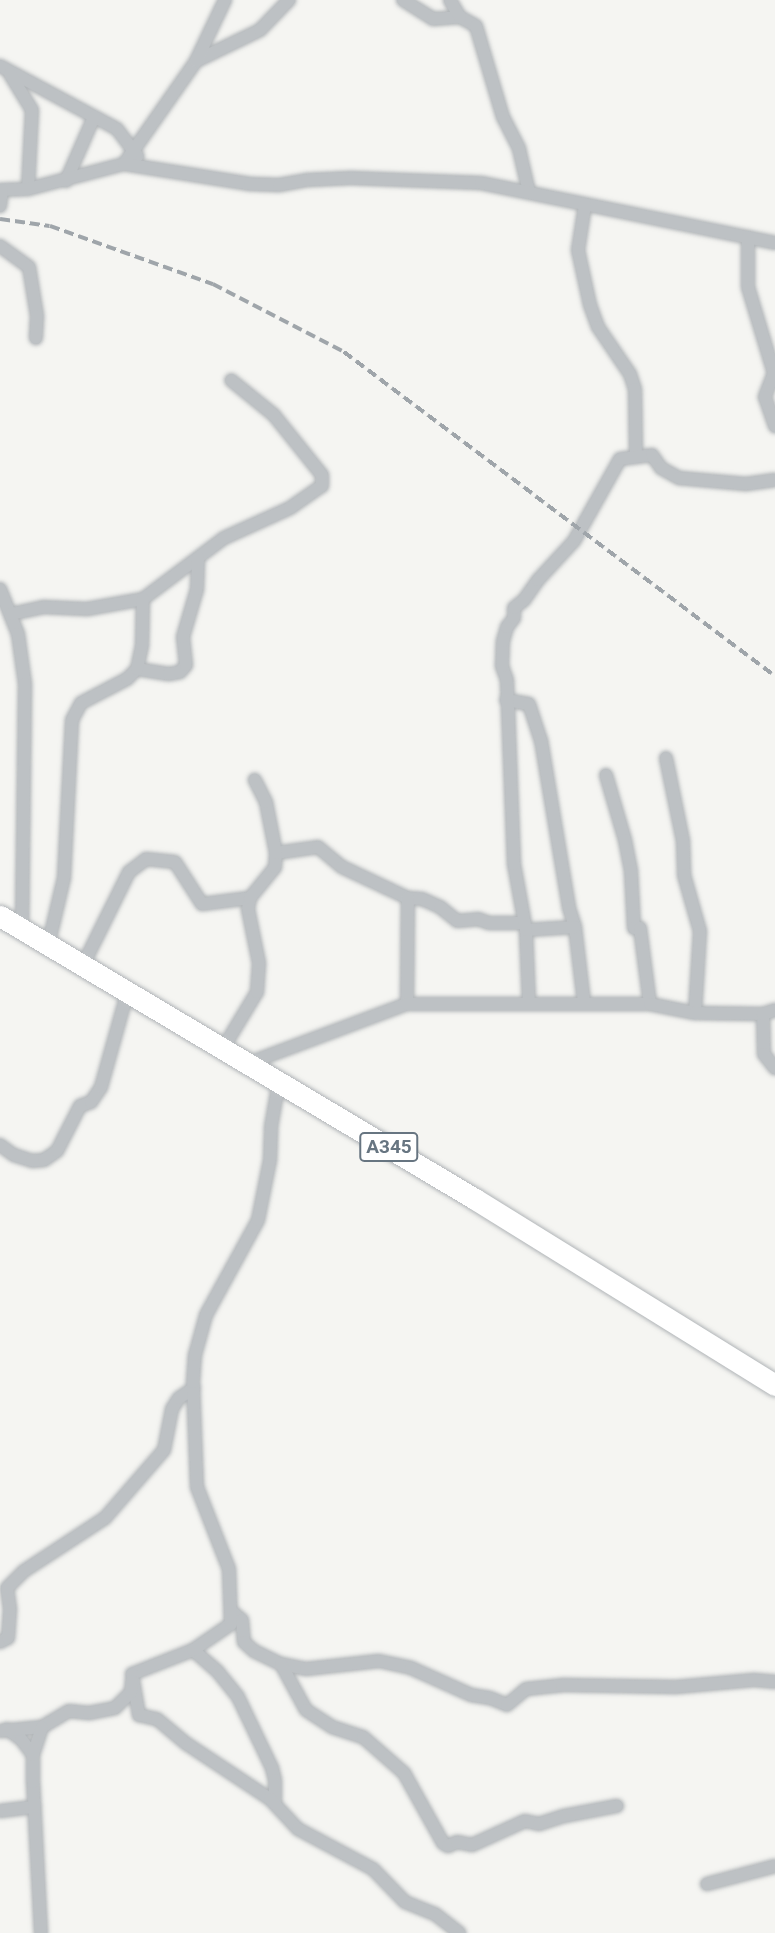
<!DOCTYPE html>
<style>
body{margin:0}
#map{position:relative;width:775px;height:1933px;overflow:hidden;background:#f5f5f2;font-family:Roboto,sans-serif}
div>[style]{position:absolute}
.roads{filter:drop-shadow(0 0 2px #b0b4b7) drop-shadow(0 0 2px #b0b4b7)}
.street>*{height:12px;margin:-6px;padding:0 6px;transform-origin:6px;border-radius:6px;background:#bdc1c4}
.highway>*{height:21px;margin:-10.5px;padding:0 10.5px;transform-origin:10.5px;border-radius:10.5px;background:#fff}
.rail>*{height:3.5px;margin-top:-1.75px;transform-origin:0;background:repeating-linear-gradient(90deg,#9fa5aa 0 10px,transparent 0 15px)}
span{translate:-50% -50%;white-space:nowrap;text-align:center;line-height:1.15;-webkit-text-stroke:7px #fff;paint-order:stroke}
.shield-label span{padding:2px 5px;background:#fff;border:2px solid;border-radius:5px;-webkit-text-stroke-width:0}
.shield-label{font-size:19px;color:#677581;font-weight:700}
</style>
<div id="map">
<div class="roads">
<div class="street">
<i style="left:403px;top:0;width:36px;rotate:32deg"></i>
<i style="left:433px;top:19px;width:27px;rotate:-4deg"></i>
<i style="left:460px;top:17px;width:18px;rotate:29deg"></i>
<i style="left:476px;top:26px;width:95px;rotate:73.5deg"></i>
<i style="left:503px;top:117px;width:36px;rotate:63deg"></i>
<i style="left:519px;top:149px;width:44px;rotate:76.9deg"></i>
<i style="left:450px;top:0;width:20px;rotate:60deg"></i>
<i style="left:196px;top:61px;width:71px;rotate:-25.8deg"></i>
<i style="left:260px;top:30px;width:42px;rotate:-46deg"></i>
<i style="left:0;top:66px;width:133px;rotate:28.3deg"></i>
<i style="left:117px;top:129px;width:34px;rotate:53deg"></i>
<i style="left:10px;top:74px;width:42px;rotate:58.6deg"></i>
<i style="left:32px;top:110px;width:79px;rotate:92.9deg"></i>
<i style="left:124px;top:164px;width:126px;rotate:-55deg"></i>
<i style="left:196px;top:61px;width:68px;rotate:-64.6deg"></i>
<i style="left:66px;top:181px;width:70px;rotate:-66.4deg"></i>
<i style="left:0;top:190px;width:28px;rotate:-2deg"></i>
<i style="left:28px;top:189px;width:99px;rotate:-14.6deg"></i>
<i style="left:124px;top:164px;width:128px;rotate:9deg"></i>
<i style="left:250px;top:184px;width:29px;rotate:2deg"></i>
<i style="left:279px;top:185px;width:28px;rotate:-10deg"></i>
<i style="left:307px;top:180px;width:44px;rotate:-2.6deg"></i>
<i style="left:351px;top:178px;width:130px;rotate:2.2deg"></i>
<i style="left:481px;top:183px;width:300px;rotate:11.5deg"></i>
<i style="left:585px;top:205px;width:46px;rotate:98.8deg"></i>
<i style="left:578px;top:250px;width:56px;rotate:77.7deg"></i>
<i style="left:590px;top:305px;width:23px;rotate:70deg"></i>
<i style="left:598px;top:327px;width:57px;rotate:55.8deg"></i>
<i style="left:630px;top:374px;width:16px;rotate:72deg"></i>
<i style="left:635px;top:389px;width:67px;rotate:89.1deg"></i>
<i style="left:0;top:206px;width:16px;rotate:-83deg"></i>
<i style="left:748px;top:237px;width:50px;rotate:90deg"></i>
<i style="left:748px;top:287px;width:90px;rotate:73.2deg"></i>
<i style="left:774px;top:373px;width:26px;rotate:111deg"></i>
<i style="left:765px;top:397px;width:31px;rotate:71deg"></i>
<i style="left:0;top:246px;width:36px;rotate:36deg"></i>
<i style="left:29px;top:267px;width:50px;rotate:80.7deg"></i>
<i style="left:37px;top:316px;width:22px;rotate:93deg"></i>
<i style="left:0;top:589px;width:48px;rotate:68.2deg"></i>
<i style="left:18px;top:634px;width:50px;rotate:82deg"></i>
<i style="left:25px;top:684px;width:247px;rotate:90.7deg"></i>
<i style="left:11px;top:614px;width:33px;rotate:-12deg"></i>
<i style="left:43px;top:607px;width:44px;rotate:2.6deg"></i>
<i style="left:87px;top:609px;width:57px;rotate:-10.1deg"></i>
<i style="left:143px;top:599px;width:101px;rotate:-37deg"></i>
<i style="left:224px;top:538px;width:72px;rotate:-24.4deg"></i>
<i style="left:290px;top:508px;width:39px;rotate:-35deg"></i>
<i style="left:322px;top:486px;width:11px;rotate:-90deg"></i>
<i style="left:322px;top:475px;width:77px;rotate:-128.7deg"></i>
<i style="left:274px;top:415px;width:55px;rotate:-140.9deg"></i>
<i style="left:137px;top:669px;width:32px;rotate:9deg"></i>
<i style="left:169px;top:674px;width:11px;rotate:-10deg"></i>
<i style="left:180px;top:672px;width:9px;rotate:-49deg"></i>
<i style="left:186px;top:665px;width:28px;rotate:-96deg"></i>
<i style="left:183px;top:637px;width:50px;rotate:-73.7deg"></i>
<i style="left:197px;top:589px;width:31px;rotate:-88deg"></i>
<i style="left:506px;top:700px;width:23px;rotate:10deg"></i>
<i style="left:529px;top:704px;width:38px;rotate:72deg"></i>
<i style="left:541px;top:740px;width:170px;rotate:80.5deg"></i>
<i style="left:569px;top:908px;width:20px;rotate:72deg"></i>
<i style="left:575px;top:927px;width:77px;rotate:83.2deg"></i>
<i style="left:666px;top:758px;width:85px;rotate:78.4deg"></i>
<i style="left:683px;top:841px;width:34px;rotate:88deg"></i>
<i style="left:684px;top:875px;width:58px;rotate:74.1deg"></i>
<i style="left:700px;top:931px;width:82px;rotate:93.5deg"></i>
<i style="left:606px;top:775px;width:68px;rotate:73.7deg"></i>
<i style="left:625px;top:840px;width:32px;rotate:79deg"></i>
<i style="left:631px;top:871px;width:57px;rotate:87deg"></i>
<i style="left:634px;top:928px;width:6px"></i>
<i style="left:640px;top:928px;width:77px;rotate:82.5deg"></i>
<i style="left:276px;top:853px;width:42px;rotate:-8.1deg"></i>
<i style="left:318px;top:847px;width:31px;rotate:40deg"></i>
<i style="left:342px;top:867px;width:73px;rotate:25.2deg"></i>
<i style="left:408px;top:898px;width:14px;rotate:4deg"></i>
<i style="left:422px;top:899px;width:20px;rotate:24deg"></i>
<i style="left:440px;top:907px;width:22px;rotate:39deg"></i>
<i style="left:457px;top:921px;width:21px;rotate:-5deg"></i>
<i style="left:478px;top:919px;width:12px;rotate:20deg"></i>
<i style="left:489px;top:923px;width:33px"></i>
<i style="left:526px;top:930px;width:49px;rotate:-3.5deg"></i>
<i style="left:48px;top:946px;width:70px;rotate:-76.8deg"></i>
<i style="left:64px;top:878px;width:158px;rotate:-87.1deg"></i>
<i style="left:72px;top:720px;width:19px;rotate:-62deg"></i>
<i style="left:81px;top:703px;width:52px;rotate:-27.6deg"></i>
<i style="left:127px;top:679px;width:14px;rotate:-45deg"></i>
<i style="left:137px;top:669px;width:25px;rotate:-78deg"></i>
<i style="left:142px;top:645px;width:46px;rotate:-88.8deg"></i>
<i style="left:83px;top:965px;width:104px;rotate:-63.7deg"></i>
<i style="left:129px;top:872px;width:21px;rotate:-37deg"></i>
<i style="left:146px;top:859px;width:29px;rotate:6deg"></i>
<i style="left:175px;top:862px;width:50px;rotate:57.3deg"></i>
<i style="left:202px;top:904px;width:48px;rotate:-7.1deg"></i>
<i style="left:529px;top:1003px;width:73px;rotate:-92.4deg"></i>
<i style="left:526px;top:930px;width:67px;rotate:-100.3deg"></i>
<i style="left:514px;top:864px;width:184px;rotate:-92.2deg"></i>
<i style="left:507px;top:680px;width:15px;rotate:-110deg"></i>
<i style="left:502px;top:666px;width:25px;rotate:-88deg"></i>
<i style="left:503px;top:641px;width:15px;rotate:-74deg"></i>
<i style="left:507px;top:627px;width:11px;rotate:-52deg"></i>
<i style="left:514px;top:618px;width:10px;rotate:-90deg"></i>
<i style="left:514px;top:608px;width:13px;rotate:-39deg"></i>
<i style="left:524px;top:600px;width:24px;rotate:-55deg"></i>
<i style="left:538px;top:580px;width:53px;rotate:-47.3deg"></i>
<i style="left:574px;top:541px;width:94px;rotate:-60.7deg"></i>
<i style="left:620px;top:459px;width:32px;rotate:-7deg"></i>
<i style="left:652px;top:455px;width:16px;rotate:55deg"></i>
<i style="left:661px;top:468px;width:21px;rotate:29deg"></i>
<i style="left:679px;top:478px;width:67px;rotate:5.1deg"></i>
<i style="left:746px;top:484px;width:29px;rotate:-8deg"></i>
<i style="left:407px;top:1004px;width:106px;rotate:-89.5deg"></i>
<i style="left:763px;top:1014px;width:40px;rotate:88.6deg"></i>
<i style="left:764px;top:1054px;width:18px;rotate:52deg"></i>
<i style="left:222px;top:1050px;width:68px;rotate:-58.9deg"></i>
<i style="left:257px;top:992px;width:29px;rotate:-86deg"></i>
<i style="left:259px;top:963px;width:55px;rotate:-101.5deg"></i>
<i style="left:248px;top:909px;width:11px;rotate:-80deg"></i>
<i style="left:250px;top:898px;width:40px;rotate:-51deg"></i>
<i style="left:275px;top:867px;width:14px;rotate:-86deg"></i>
<i style="left:276px;top:853px;width:52px;rotate:-101.1deg"></i>
<i style="left:266px;top:802px;width:25px;rotate:-117deg"></i>
<i style="left:249px;top:1063px;width:169px;rotate:-20.5deg"></i>
<i style="left:407px;top:1004px;width:243px"></i>
<i style="left:650px;top:1004px;width:46px;rotate:11.3deg"></i>
<i style="left:695px;top:1013px;width:68px;rotate:0.8deg"></i>
<i style="left:763px;top:1014px;width:13px;rotate:-18deg"></i>
<i style="left:0;top:1145px;width:17px;rotate:36deg"></i>
<i style="left:14px;top:1155px;width:19px;rotate:18deg"></i>
<i style="left:32px;top:1161px;width:12px;rotate:-5deg"></i>
<i style="left:44px;top:1160px;width:16px;rotate:-35deg"></i>
<i style="left:57px;top:1151px;width:51px;rotate:-62.9deg"></i>
<i style="left:80px;top:1106px;width:12px;rotate:-20deg"></i>
<i style="left:91px;top:1102px;width:18px;rotate:-56deg"></i>
<i style="left:101px;top:1087px;width:101px;rotate:-74.4deg"></i>
<i style="left:231px;top:1611px;width:14px;rotate:39deg"></i>
<i style="left:242px;top:1620px;width:22px;rotate:85deg"></i>
<i style="left:244px;top:1642px;width:13px;rotate:42deg"></i>
<i style="left:254px;top:1651px;width:30px;rotate:26deg"></i>
<i style="left:281px;top:1664px;width:25px;rotate:11deg"></i>
<i style="left:306px;top:1669px;width:73px;rotate:-6.3deg"></i>
<i style="left:379px;top:1661px;width:33px;rotate:12deg"></i>
<i style="left:411px;top:1668px;width:66px;rotate:24.2deg"></i>
<i style="left:471px;top:1695px;width:19px;rotate:9deg"></i>
<i style="left:490px;top:1698px;width:18px;rotate:22deg"></i>
<i style="left:507px;top:1705px;width:25px;rotate:-40deg"></i>
<i style="left:526px;top:1689px;width:36px;rotate:-6deg"></i>
<i style="left:562px;top:1685px;width:114px;rotate:1deg"></i>
<i style="left:676px;top:1687px;width:78px;rotate:-5.1deg"></i>
<i style="left:754px;top:1680px;width:21px;rotate:5deg"></i>
<i style="left:0;top:1642px;width:9px;rotate:-27deg"></i>
<i style="left:8px;top:1638px;width:29px;rotate:-86deg"></i>
<i style="left:10px;top:1609px;width:21px;rotate:-98deg"></i>
<i style="left:7px;top:1588px;width:24px;rotate:-45deg"></i>
<i style="left:24px;top:1571px;width:97px;rotate:-33.2deg"></i>
<i style="left:105px;top:1518px;width:90px;rotate:-49.1deg"></i>
<i style="left:164px;top:1450px;width:42px;rotate:-79deg"></i>
<i style="left:172px;top:1409px;width:13px;rotate:-58deg"></i>
<i style="left:179px;top:1398px;width:18px;rotate:-34deg"></i>
<i style="left:193px;top:1650px;width:33px;rotate:41deg"></i>
<i style="left:218px;top:1672px;width:32px;rotate:51deg"></i>
<i style="left:238px;top:1697px;width:79px;rotate:64.4deg"></i>
<i style="left:272px;top:1768px;width:12px;rotate:76deg"></i>
<i style="left:275px;top:1780px;width:24px;rotate:90deg"></i>
<i style="left:281px;top:1664px;width:52px;rotate:61.5deg"></i>
<i style="left:306px;top:1710px;width:31px;rotate:33deg"></i>
<i style="left:332px;top:1727px;width:33px;rotate:18deg"></i>
<i style="left:363px;top:1737px;width:55px;rotate:41.3deg"></i>
<i style="left:404px;top:1773px;width:80px;rotate:60.9deg"></i>
<i style="left:443px;top:1843px;width:6px;rotate:31deg"></i>
<i style="left:448px;top:1846px;width:10px;rotate:-24deg"></i>
<i style="left:457px;top:1842px;width:15px;rotate:11deg"></i>
<i style="left:472px;top:1845px;width:58px;rotate:-24.4deg"></i>
<i style="left:525px;top:1821px;width:14px;rotate:12deg"></i>
<i style="left:539px;top:1824px;width:26px;rotate:-18deg"></i>
<i style="left:564px;top:1816px;width:54px;rotate:-10.7deg"></i>
<i style="left:132px;top:1674px;width:66px;rotate:-21.5deg"></i>
<i style="left:193px;top:1650px;width:46px;rotate:-34.4deg"></i>
<i style="left:231px;top:1624px;width:55px;rotate:-92.1deg"></i>
<i style="left:229px;top:1569px;width:88px;rotate:-111.3deg"></i>
<i style="left:197px;top:1487px;width:105px;rotate:-92.2deg"></i>
<i style="left:193px;top:1382px;width:27px;rotate:-86deg"></i>
<i style="left:195px;top:1355px;width:41px;rotate:-74.6deg"></i>
<i style="left:206px;top:1315px;width:108px;rotate:-61.3deg"></i>
<i style="left:258px;top:1220px;width:61px;rotate:-78.7deg"></i>
<i style="left:270px;top:1160px;width:33px;rotate:-88deg"></i>
<i style="left:271px;top:1127px;width:47px;rotate:-80.1deg"></i>
<i style="left:132px;top:1674px;width:42px;rotate:80.3deg"></i>
<i style="left:139px;top:1715px;width:18px;rotate:13deg"></i>
<i style="left:157px;top:1719px;width:39px;rotate:40deg"></i>
<i style="left:187px;top:1744px;width:100px;rotate:33.5deg"></i>
<i style="left:270px;top:1799px;width:41px;rotate:47deg"></i>
<i style="left:298px;top:1829px;width:85px;rotate:28.1deg"></i>
<i style="left:373px;top:1869px;width:46px;rotate:45.9deg"></i>
<i style="left:405px;top:1902px;width:32px;rotate:22deg"></i>
<i style="left:435px;top:1914px;width:31px;rotate:38deg"></i>
<i style="left:7px;top:1729px;width:17px;rotate:36deg"></i>
<i style="left:21px;top:1739px;width:20px;rotate:53deg"></i>
<i style="left:0;top:1731px;width:42px;rotate:-5.4deg"></i>
<i style="left:42px;top:1727px;width:31px;rotate:-31deg"></i>
<i style="left:69px;top:1711px;width:20px;rotate:6deg"></i>
<i style="left:89px;top:1713px;width:26px;rotate:-11deg"></i>
<i style="left:115px;top:1708px;width:23px;rotate:-45deg"></i>
<i style="left:131px;top:1692px;width:11px;rotate:-85deg"></i>
<i style="left:0;top:1811px;width:35px;rotate:-7deg"></i>
<i style="left:707px;top:1884px;width:70px;rotate:-14.8deg"></i>
<i style="left:41px;top:1933px;width:151px;rotate:-93deg"></i>
<i style="left:33px;top:1782px;width:27px;rotate:-90deg"></i>
<i style="left:33px;top:1755px;width:29px;rotate:-72deg"></i>
</div>
<div class="highway">
<i style="left:0;top:916px;width:553px;rotate:30.79deg"></i>
<i style="left:475px;top:1199px;width:353px;rotate:31.8deg"></i>
</div>
</div>
<div class="rail">
<i style="left:0;top:219px;width:50px;rotate:8deg"></i>
<i style="left:50px;top:226px;width:173px;rotate:19.6deg"></i>
<i style="left:213px;top:284px;width:148px;rotate:27.4deg"></i>
<i style="left:344px;top:352px;width:539px;rotate:36.93deg"></i>
</div>
<div class="shield-label">
<span style="left:389px;top:1147px">A345</span>
</div>
</div>
